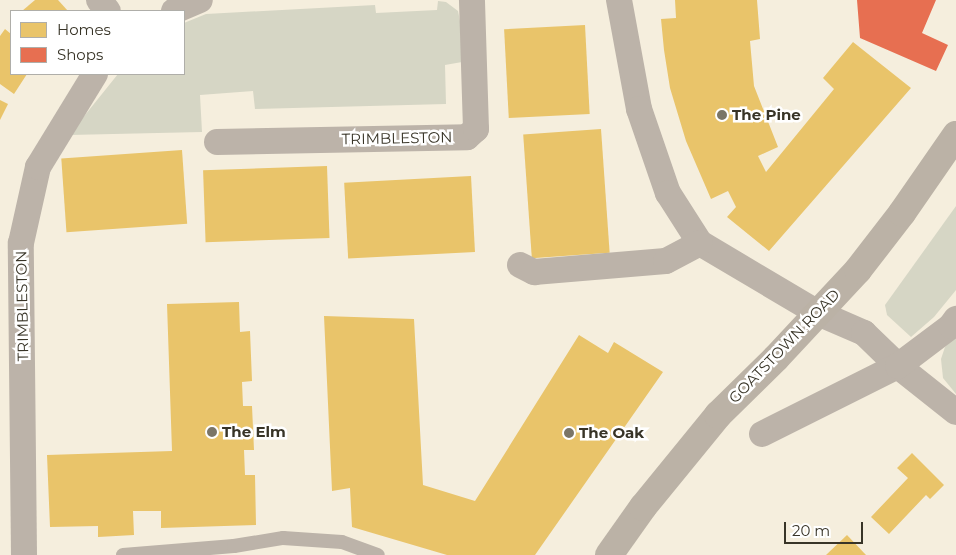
<!DOCTYPE html>
<style>
body{margin:0}
#map{position:relative;width:956px;height:555px;overflow:hidden;background:#f5eedd;font-family:Montserrat,sans-serif}
div>[style]{position:absolute}
.green>*{inset:0;background:#d6d6c5}
.homes>*{inset:0;background:#e9c46a;transform-origin:0 0}
.shops>*{inset:0;background:#e76f51}
.service>*{height:14px;margin:-7px;padding:0 7px;transform-origin:7px;border-radius:7px;background:#bcb3a9}
.minor>*{height:26px;margin:-13px;padding:0 13px;transform-origin:13px;border-radius:13px;background:#bcb3a9}
.secondary>*{height:28px;margin:-14px;padding:0 14px;transform-origin:14px;border-radius:14px;background:#bbb2a6}
.dots>*{width:14px;height:14px;translate:-50% -50%;box-sizing:border-box;border:2px solid #fff;border-radius:50%}
span{translate:-50% -50%;white-space:nowrap;text-align:center;line-height:1.15;-webkit-text-stroke:5px #fff;paint-order:stroke}
.poi-label{font-size:15px;color:#383427;font-weight:700}
.left{translate:0 -50%;text-align:left}
.street-label{font-size:15px;color:#383427}
.legend{position:absolute;left:10px;top:10px;width:175px;height:65px;box-sizing:border-box;background:#fff;border:1px solid #afaea9;margin:0;padding:6px 9px;list-style:none;font-size:15px;color:#383427}
.legend li{display:flex;align-items:center;gap:10px;height:25px}
.legend b{width:25px;border:1px solid #afaea9}
.scale{position:absolute;left:784px;top:522px;width:79px;height:22px;box-sizing:border-box;border:2px solid #383427;border-top:0;padding-left:6px;font-size:15px;line-height:18px;white-space:nowrap;color:#383427;-webkit-text-stroke:4px #fff;paint-order:stroke}
</style>
<div id="map">
<div class="green">
<i style="clip-path:polygon(438px 1px,446px 2px,458px 11px,460px 21px,462px 62px,445px 65px,446px 104px,255px 109px,253px 91px,200px 95px,202px 132px,69px 135px,118px 74px,184px 74px,184px 23px,206px 14px,375px 5px,376px 13px,437px 10px)"></i>
<i style="clip-path:polygon(956px 206px,956px 290px,934px 317px,911px 337px,887px 315px,885px 305px)"></i>
<i style="clip-path:polygon(956px 336px,956px 394px,943px 378px,941px 359px,945px 347px)"></i>
</div>
<div class="homes">
<i style="clip-path:polygon(35px 0,58px 0,68px 11px,22px 11px)"></i>
<i style="clip-path:polygon(675px 0,757px 0,760px 39px,750px 41px,754px 86px,778px 147px,758px 156px,766px 172px,834px 89px,823px 78px,853px 42px,911px 88px,769px 251px,727px 217px,736px 207px,728px 191px,711px 199px,686px 141px,670px 88px,664px 50px,661px 19px,676px 18px)"></i>
<i style="left:585px;top:25px;width:89px;height:81px;rotate:87deg"></i>
<i style="clip-path:polygon(5px 29px,11px 34px,11px 74px,27px 74px,14px 94px,0 84px,0 36px)"></i>
<i style="clip-path:polygon(0 100px,8px 104px,0 120px)"></i>
<i style="left:601px;top:129px;width:124px;height:78px;rotate:86deg"></i>
<i style="left:182px;top:150px;width:74px;height:121px;rotate:86deg"></i>
<i style="left:327px;top:166px;width:72px;height:124px;rotate:88deg"></i>
<i style="left:471px;top:176px;width:76px;height:127px;rotate:87deg"></i>
<i style="clip-path:polygon(239px 302px,240px 332px,250px 331px,252px 381px,242px 382px,243px 406px,252px 406px,254px 450px,244px 450px,245px 475px,255px 475px,256px 525px,161px 528px,161px 511px,133px 511px,134px 535px,98px 537px,98px 526px,50px 527px,47px 455px,172px 451px,167px 304px)"></i>
<i style="clip-path:polygon(324px 316px,414px 319px,423px 485px,475px 501px,579px 335px,608px 353px,614px 342px,663px 372px,535px 555px,447px 555px,352px 527px,350px 488px,332px 491px)"></i>
<i style="clip-path:polygon(912px 453px,944px 485px,930px 499px,926px 495px,889px 534px,871px 517px,908px 478px,897px 468px)"></i>
<i style="clip-path:polygon(847px 535px,866px 555px,826px 555px)"></i>
</div>
<div class="shops">
<i style="clip-path:polygon(857px 0,936px 0,922px 33px,948px 45px,936px 71px,860px 38px)"></i>
</div>
<div class="service">
<i style="left:123px;top:555px;width:111px;rotate:-4.6deg"></i>
<i style="left:234px;top:546px;width:50px;rotate:-9.3deg"></i>
<i style="left:283px;top:538px;width:59px;rotate:3.9deg"></i>
<i style="left:342px;top:542px;width:38px;rotate:20deg"></i>
</div>
<div class="minor">
<i style="left:99px;top:0;width:14px;rotate:51deg"></i>
<i style="left:619px;top:0;width:111px;rotate:79.6deg"></i>
<i style="left:639px;top:109px;width:89px;rotate:71deg"></i>
<i style="left:668px;top:193px;width:59px;rotate:57.4deg"></i>
<i style="left:700px;top:243px;width:137px;rotate:30.7deg"></i>
<i style="left:818px;top:313px;width:50px;rotate:23.5deg"></i>
<i style="left:864px;top:333px;width:47px;rotate:44.1deg"></i>
<i style="left:898px;top:366px;width:74px;rotate:38.4deg"></i>
<i style="left:174px;top:11px;width:28px;rotate:-23deg"></i>
<i style="left:217px;top:142px;width:250px;rotate:-1.1deg"></i>
<i style="left:467px;top:137px;width:12px;rotate:-42deg"></i>
<i style="left:476px;top:129px;width:129px;rotate:-91.8deg"></i>
<i style="left:520px;top:265px;width:16px;rotate:27deg"></i>
<i style="left:534px;top:272px;width:132px;rotate:-4.8deg"></i>
<i style="left:666px;top:261px;width:38px;rotate:-28deg"></i>
<i style="left:762px;top:434px;width:152px;rotate:-26.6deg"></i>
<i style="left:898px;top:366px;width:66px;rotate:-37deg"></i>
<i style="left:951px;top:326px;width:9px;rotate:-54deg"></i>
<i style="left:24px;top:555px;width:312px;rotate:-90.6deg"></i>
<i style="left:21px;top:243px;width:78px;rotate:-77.4deg"></i>
<i style="left:38px;top:167px;width:109px;rotate:-58.5deg"></i>
</div>
<div class="secondary">
<i style="left:609px;top:555px;width:59px;rotate:-54.7deg"></i>
<i style="left:643px;top:507px;width:119px;rotate:-50.8deg"></i>
<i style="left:718px;top:415px;width:81px;rotate:-44.5deg"></i>
<i style="left:776px;top:358px;width:120px;rotate:-47deg"></i>
<i style="left:858px;top:270px;width:72px;rotate:-52.3deg"></i>
<i style="left:902px;top:213px;width:95px;rotate:-55.3deg"></i>
</div>
<div class="dots">
<i style="left:722px;top:115px;background:#7a7567"></i>
<i style="left:212px;top:432px;background:#7a7567"></i>
<i style="left:569px;top:433px;background:#7a7567"></i>
</div>
<div class="poi-label">
<span class="left" style="left:732px;top:115px">The Pine</span>
<span class="left" style="left:222px;top:432px">The Elm</span>
<span class="left" style="left:579px;top:433px">The Oak</span>
</div>
<div class="street-label">
<span style="left:397px;top:138px;rotate:-1deg">TRIMBLESTON</span>
<span style="left:22px;top:306px;rotate:-91deg">TRIMBLESTON</span>
<span style="left:784px;top:346px;rotate:-46deg">GOATSTOWN ROAD</span>
</div>
<ul class="legend">
<li><b style="height:14px;background:#e9c46a"></b>Homes</li>
<li><b style="height:14px;background:#e76f51"></b>Shops</li>
</ul>
<div class="scale">20 m</div>
</div>
